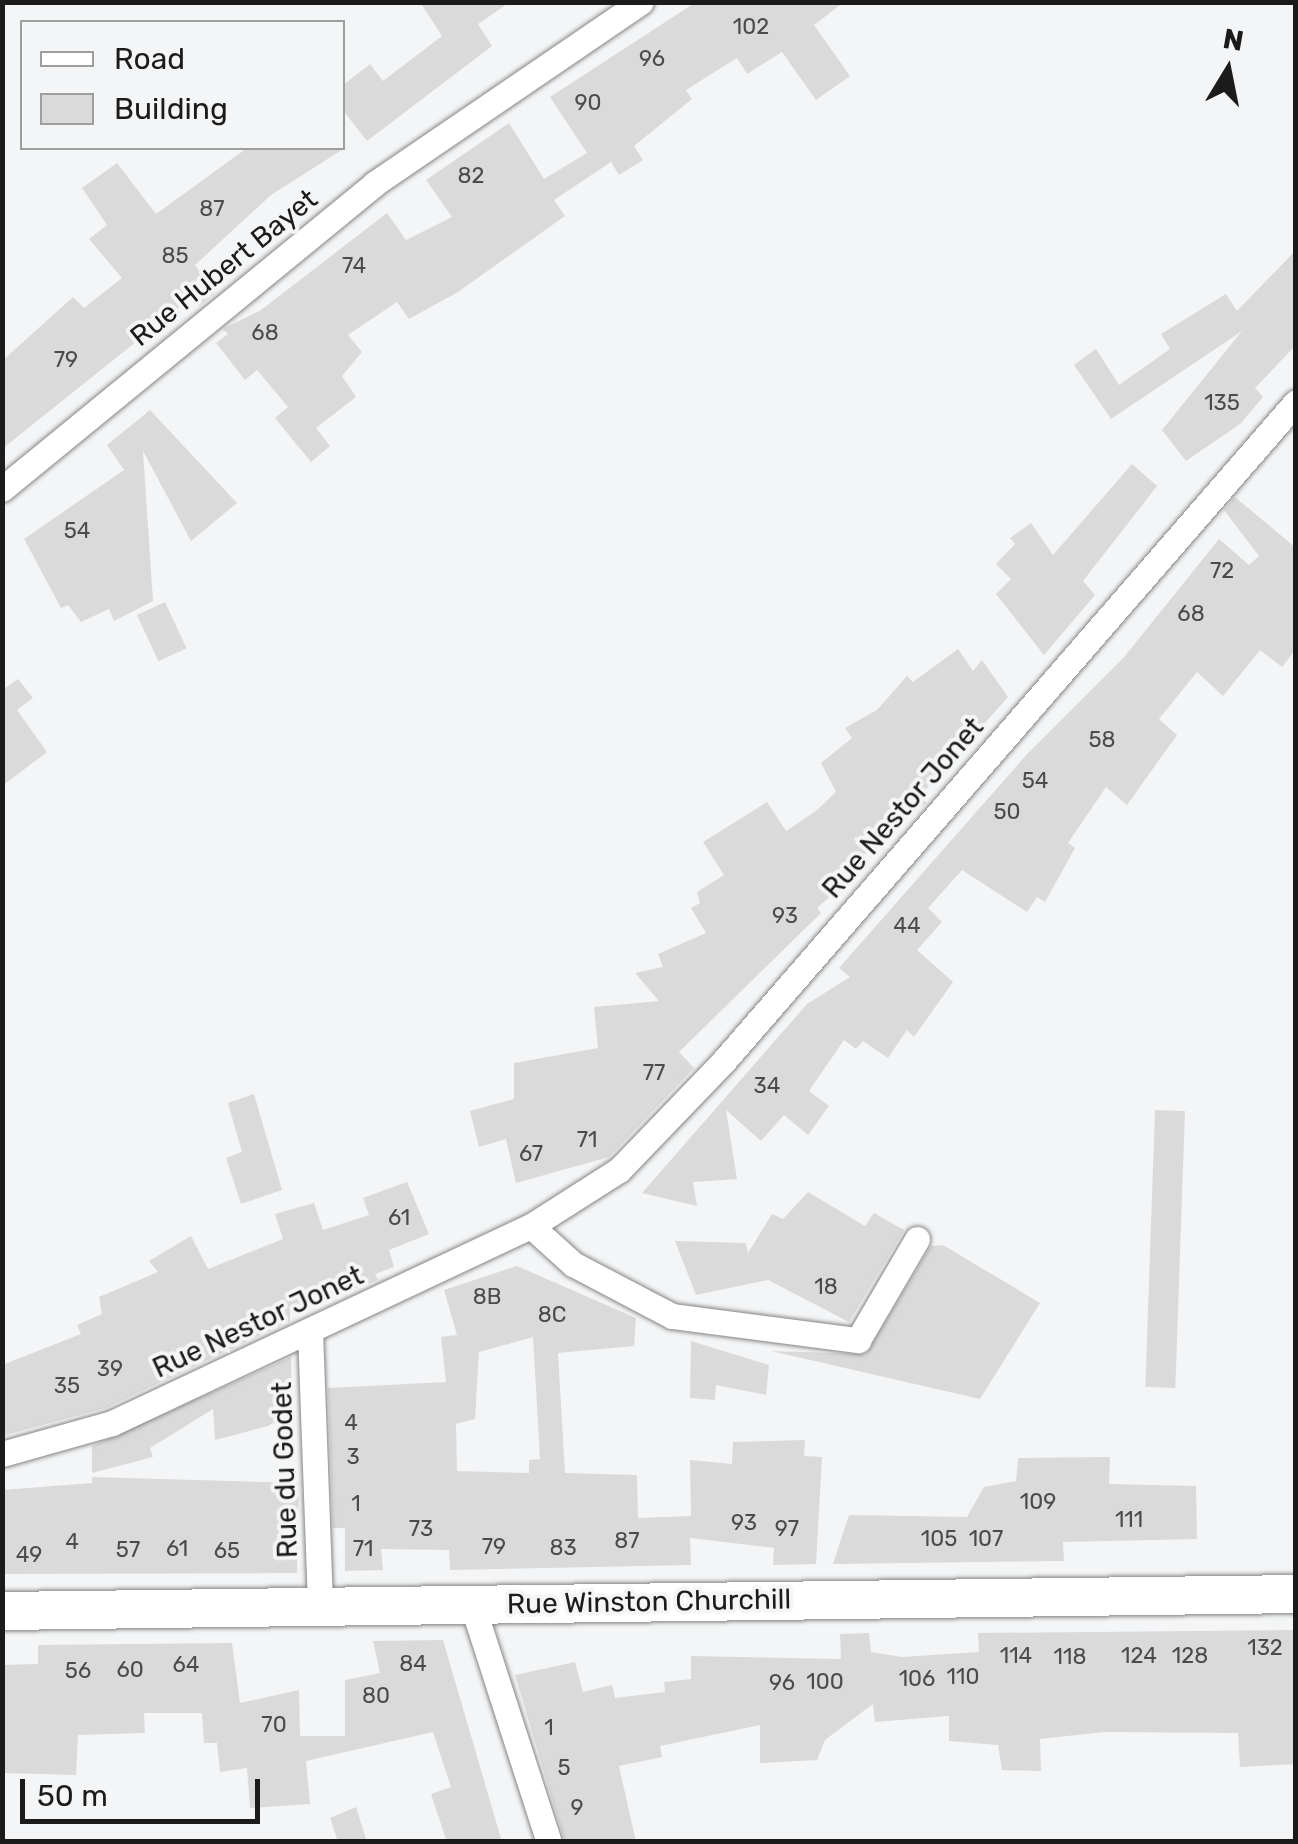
<!DOCTYPE html>
<style>
body{margin:0}
#map{position:relative;width:1298px;height:1844px;overflow:hidden;background:#f4f5f6;font-family:Rubik,sans-serif}
div>[style]{position:absolute}
.building>*{inset:0;background:#dadadb;transform-origin:0 0}
.roads{filter:drop-shadow(0 0 2px #858586) drop-shadow(0 0 2px #858586)}
.street>*{height:25px;margin:-12.5px;padding:0 12.5px;transform-origin:12.5px;border-radius:12.5px;background:#fff}
.secondary>*{height:38px;margin:-19px;padding:0 19px;transform-origin:19px;border-radius:19px;background:#fff}
span{translate:-50% -50%;white-space:nowrap;text-align:center;line-height:1.15;-webkit-text-stroke:8px #f4f5f6;paint-order:stroke}
.number-label{font-size:22px;color:#4b4b4b}
.number-label span{-webkit-text-stroke-width:0}
.street-label{font-size:28px;color:#1b1b1b}
.frame{position:absolute;inset:0;border:5px solid #1b1b1b;pointer-events:none}
.legend{position:absolute;left:20px;top:20px;width:325px;height:130px;box-sizing:border-box;background:#f4f5f6;border:2px solid #9d9e9e;margin:0;padding:12px 18px;list-style:none;font-size:30px;color:#1b1b1b}
.legend li{display:flex;align-items:center;gap:20px;height:50px}
.legend b{width:50px;border:2px solid #9d9e9e}
.north{position:absolute;left:1178px;top:20px;width:100px;height:100px;-webkit-text-stroke:8px #f4f5f6;paint-order:stroke;rotate:10deg;font-size:28px;font-weight:700;line-height:40px;text-align:center;color:#1b1b1b}
.north::after{content:'';display:block;margin:auto;width:35px;height:45px;background:#1b1b1b;clip-path:polygon(50% 0,100% 100%,50% 72%,0 100%)}
.scale{position:absolute;left:20px;top:1779px;width:240px;height:45px;box-sizing:border-box;border:5px solid #1b1b1b;border-top:0;padding-left:12px;font-size:30px;line-height:35px;white-space:nowrap;color:#1b1b1b;-webkit-text-stroke:8px #f4f5f6;paint-order:stroke}
</style>
<div id="map">
<div class="building">
<i style="clip-path:polygon(420px 2px,510px 2px,478px 24px,492px 46px,367px 141px,342px 109px,342px 86px,370px 64px,383px 81px,442px 36px)"></i>
<i style="clip-path:polygon(696px 2px,844px 2px,814px 25px,850px 76px,816px 100px,782px 52px,747px 74px,737px 58px,686px 90px,692px 99px,634px 146px,643px 160px,619px 175px,611px 162px,554px 200px,565px 216px,458px 292px,409px 319px,397px 302px,348px 335px,362px 352px,342px 376px,356px 397px,316px 428px,330px 446px,311px 462px,275px 418px,288px 407px,257px 370px,245px 380px,216px 343px,228px 334px,223px 329px,261px 310px,387px 213px,406px 240px,452px 217px,426px 180px,509px 123px,544px 179px,587px 153px,550px 97px)"></i>
<i style="clip-path:polygon(247px 148px,345px 148px,271px 195px,195px 265px,215px 293px,199px 306px,191px 298px,2px 449px,2px 361px,73px 297px,84px 308px,122px 278px,89px 239px,107px 225px,82px 188px,117px 163px,156px 214px)"></i>
<i style="clip-path:polygon(1296px 250px,1296px 345px,1255px 388px,1263px 397px,1240px 424px,1186px 461px,1162px 430px,1242px 331px,1111px 419px,1074px 365px,1096px 349px,1119px 385px,1170px 349px,1161px 334px,1226px 294px,1237px 311px)"></i>
<i style="clip-path:polygon(150px 410px,237px 503px,191px 541px,143px 451px,153px 601px,114px 621px,109px 609px,81px 622px,68px 605px,61px 608px,24px 539px,124px 470px,107px 445px)"></i>
<i style="clip-path:polygon(1132px 464px,1157px 486px,1083px 581px,1095px 595px,1044px 655px,996px 594px,1011px 579px,996px 564px,1015px 544px,1010px 538px,1031px 523px,1053px 555px)"></i>
<i style="clip-path:polygon(1235px 497px,1296px 548px,1296px 649px,1282px 667px,1260px 650px,1223px 696px,1197px 672px,1159px 719px,1177px 735px,1127px 805px,1106px 787px,1068px 843px,1075px 848px,1045px 902px,1037px 897px,1027px 912px,962px 870px,928px 908px,942px 922px,917px 950px,953px 982px,914px 1037px,907px 1030px,888px 1058px,863px 1041px,856px 1049px,844px 1040px,809px 1091px,829px 1106px,808px 1135px,784px 1115px,761px 1141px,726px 1110px,737px 1179px,693px 1182px,697px 1206px,642px 1193px,807px 1004px,850px 977px,839px 968px,1028px 753px,1125px 656px,1219px 539px,1249px 565px,1259px 556px,1224px 510px)"></i>
<i style="left:165px;top:602px;width:51px;height:31px;rotate:65deg"></i>
<i style="clip-path:polygon(958px 649px,973px 671px,982px 660px,1008px 697px,921px 795px,926px 803px,853px 864px,858px 872px,817px 908px,821px 913px,679px 1052px,694px 1068px,609px 1157px,516px 1183px,506px 1139px,479px 1147px,470px 1111px,514px 1099px,514px 1063px,598px 1048px,594px 1007px,659px 1001px,635px 973px,663px 967px,658px 954px,706px 933px,691px 908px,700px 903px,697px 892px,724px 875px,703px 842px,767px 802px,786px 831px,816px 811px,836px 792px,821px 763px,852px 738px,845px 728px,877px 710px,907px 676px,913px 682px)"></i>
<i style="clip-path:polygon(18px 679px,33px 698px,17px 710px,47px 752px,2px 786px,2px 690px)"></i>
<i style="clip-path:polygon(254px 1094px,282px 1190px,241px 1204px,226px 1158px,242px 1152px,228px 1103px)"></i>
<i style="left:1155px;top:1110px;width:30px;height:277px;rotate:2deg"></i>
<i style="clip-path:polygon(407px 1182px,429px 1234px,389px 1250px,394px 1267px,375px 1274px,378px 1280px,290px 1312px,290px 1321px,106px 1408px,2px 1436px,2px 1365px,81px 1334px,77px 1325px,102px 1314px,99px 1297px,158px 1272px,149px 1261px,191px 1236px,208px 1269px,283px 1239px,275px 1214px,314px 1203px,323px 1230px,369px 1215px,363px 1198px)"></i>
<i style="clip-path:polygon(808px 1192px,865px 1226px,874px 1213px,904px 1230px,849px 1322px,768px 1280px,696px 1295px,675px 1241px,746px 1243px,748px 1253px,772px 1214px,783px 1219px)"></i>
<i style="clip-path:polygon(943px 1245px,1040px 1303px,980px 1399px,771px 1351px,866px 1354px,931px 1246px)"></i>
<i style="clip-path:polygon(evenodd,517px 1266px,636px 1318px,634px 1346px,558px 1353px,565px 1473px,637px 1475px,638px 1518px,691px 1516px,690px 1460px,732px 1464px,733px 1442px,805px 1440px,804px 1456px,822px 1457px,816px 1564px,773px 1565px,774px 1548px,690px 1538px,691px 1565px,450px 1570px,449px 1550px,381px 1549px,383px 1570px,345px 1571px,345px 1528px,333px 1528px,328px 1388px,446px 1382px,441px 1337px,457px 1335px,444px 1290px,517px 1266px,533px 1337px,540px 1459px,529px 1460px,529px 1473px,457px 1471px,456px 1424px,475px 1419px,479px 1352px,533px 1337px)"></i>
<i style="clip-path:polygon(691px 1341px,769px 1365px,766px 1395px,716px 1385px,715px 1400px,690px 1398px)"></i>
<i style="clip-path:polygon(291px 1357px,292px 1412px,268px 1426px,215px 1440px,213px 1409px,150px 1448px,153px 1457px,92px 1473px,92px 1446px)"></i>
<i style="clip-path:polygon(1110px 1457px,1109px 1484px,1196px 1486px,1197px 1539px,1063px 1542px,1064px 1561px,833px 1564px,849px 1515px,967px 1517px,984px 1487px,1016px 1481px,1018px 1458px)"></i>
<i style="clip-path:polygon(92px 1477px,299px 1483px,297px 1573px,2px 1574px,2px 1490px,92px 1483px)"></i>
<i style="clip-path:polygon(1296px 1630px,1296px 1764px,1240px 1767px,1238px 1733px,1104px 1732px,1040px 1739px,1041px 1771px,1002px 1770px,998px 1745px,949px 1741px,949px 1716px,875px 1722px,873px 1704px,825px 1740px,817px 1760px,760px 1763px,760px 1725px,660px 1746px,662px 1757px,619px 1766px,636px 1842px,565px 1842px,515px 1675px,575px 1662px,583px 1692px,612px 1685px,615px 1698px,665px 1692px,664px 1682px,691px 1679px,691px 1656px,841px 1659px,840px 1634px,869px 1633px,871px 1652px,902px 1657px,979px 1652px,978px 1633px)"></i>
<i style="clip-path:polygon(443px 1640px,502px 1842px,447px 1842px,431px 1794px,451px 1787px,433px 1732px,306px 1761px,310px 1804px,250px 1808px,247px 1768px,220px 1772px,217px 1743px,204px 1743px,202px 1713px,144px 1713px,145px 1733px,78px 1735px,76px 1775px,2px 1773px,2px 1665px,38px 1664px,38px 1645px,232px 1643px,240px 1703px,299px 1690px,300px 1736px,345px 1736px,345px 1680px,380px 1673px,373px 1641px)"></i>
<i style="clip-path:polygon(356px 1807px,367px 1842px,338px 1842px,330px 1818px)"></i>
</div>
<div class="roads">
<div class="street">
<i style="left:2px;top:489px;width:481px;rotate:-39.3deg"></i>
<i style="left:374px;top:184px;width:323px;rotate:-34.3deg"></i>
<i style="left:531px;top:1226px;width:57px;rotate:42.1deg"></i>
<i style="left:573px;top:1264px;width:112px;rotate:27.7deg"></i>
<i style="left:672px;top:1316px;width:188px;rotate:7.4deg"></i>
<i style="left:858px;top:1340px;width:117px;rotate:-59.7deg"></i>
<i style="left:310px;top:1331px;width:275px;rotate:87.9deg"></i>
<i style="left:2px;top:1454px;width:114px;rotate:-15.7deg"></i>
<i style="left:112px;top:1423px;width:463px;rotate:-25.2deg"></i>
<i style="left:531px;top:1226px;width:104px;rotate:-32.5deg"></i>
<i style="left:619px;top:1170px;width:149px;rotate:-46.1deg"></i>
<i style="left:722px;top:1063px;width:875px;rotate:-49.03deg"></i>
<i style="left:472px;top:1604px;width:250px;rotate:72.1deg"></i>
</div>
<div class="secondary">
<i style="left:2px;top:1611px;width:1294px;rotate:-0.75deg"></i>
</div>
</div>
<div class="number-label">
<span style="left:751px;top:27px">102</span>
<span style="left:652px;top:59px">96</span>
<span style="left:588px;top:103px">90</span>
<span style="left:471px;top:176px">82</span>
<span style="left:212px;top:209px">87</span>
<span style="left:175px;top:256px">85</span>
<span style="left:354px;top:266px">74</span>
<span style="left:265px;top:333px">68</span>
<span style="left:66px;top:360px">79</span>
<span style="left:1222px;top:403px">135</span>
<span style="left:77px;top:531px">54</span>
<span style="left:1222px;top:571px">72</span>
<span style="left:1191px;top:614px">68</span>
<span style="left:1102px;top:740px">58</span>
<span style="left:1035px;top:781px">54</span>
<span style="left:1007px;top:812px">50</span>
<span style="left:785px;top:916px">93</span>
<span style="left:907px;top:926px">44</span>
<span style="left:654px;top:1073px">77</span>
<span style="left:767px;top:1086px">34</span>
<span style="left:587px;top:1140px">71</span>
<span style="left:531px;top:1154px">67</span>
<span style="left:399px;top:1218px">61</span>
<span style="left:826px;top:1287px">18</span>
<span style="left:487px;top:1297px">8B</span>
<span style="left:552px;top:1315px">8C</span>
<span style="left:110px;top:1369px">39</span>
<span style="left:67px;top:1386px">35</span>
<span style="left:351px;top:1423px">4</span>
<span style="left:353px;top:1457px">3</span>
<span style="left:1038px;top:1502px">109</span>
<span style="left:356px;top:1504px">1</span>
<span style="left:1129px;top:1520px">111</span>
<span style="left:744px;top:1523px">93</span>
<span style="left:421px;top:1529px">73</span>
<span style="left:787px;top:1529px">97</span>
<span style="left:939px;top:1539px">105</span>
<span style="left:986px;top:1539px">107</span>
<span style="left:627px;top:1541px">87</span>
<span style="left:72px;top:1542px">4</span>
<span style="left:494px;top:1547px">79</span>
<span style="left:563px;top:1548px">83</span>
<span style="left:177px;top:1549px">61</span>
<span style="left:363px;top:1549px">71</span>
<span style="left:128px;top:1550px">57</span>
<span style="left:227px;top:1551px">65</span>
<span style="left:29px;top:1555px">49</span>
<span style="left:1265px;top:1648px">132</span>
<span style="left:1016px;top:1656px">114</span>
<span style="left:1139px;top:1656px">124</span>
<span style="left:1190px;top:1656px">128</span>
<span style="left:1070px;top:1657px">118</span>
<span style="left:413px;top:1664px">84</span>
<span style="left:186px;top:1665px">64</span>
<span style="left:130px;top:1670px">60</span>
<span style="left:78px;top:1671px">56</span>
<span style="left:963px;top:1677px">110</span>
<span style="left:917px;top:1679px">106</span>
<span style="left:825px;top:1682px">100</span>
<span style="left:782px;top:1683px">96</span>
<span style="left:376px;top:1696px">80</span>
<span style="left:274px;top:1725px">70</span>
<span style="left:549px;top:1728px">1</span>
<span style="left:564px;top:1768px">5</span>
<span style="left:577px;top:1808px">9</span>
</div>
<div class="street-label">
<span style="left:224px;top:268px;rotate:-39deg">Rue Hubert Bayet</span>
<span style="left:903px;top:808px;rotate:-49deg">Rue Nestor Jonet</span>
<span style="left:258px;top:1322px;rotate:-25deg">Rue Nestor Jonet</span>
<span style="left:285px;top:1470px;rotate:-92deg">Rue du Godet</span>
<span style="left:649px;top:1602px;rotate:-1deg">Rue Winston Churchill</span>
</div>
<div class="frame"></div>
<ul class="legend">
<li><b style="height:12px;background:#fff"></b>Road</li>
<li><b style="height:28px;background:#dadadb"></b>Building</li>
</ul>
<div class="north">N</div>
<div class="scale">50 m</div>
</div>
